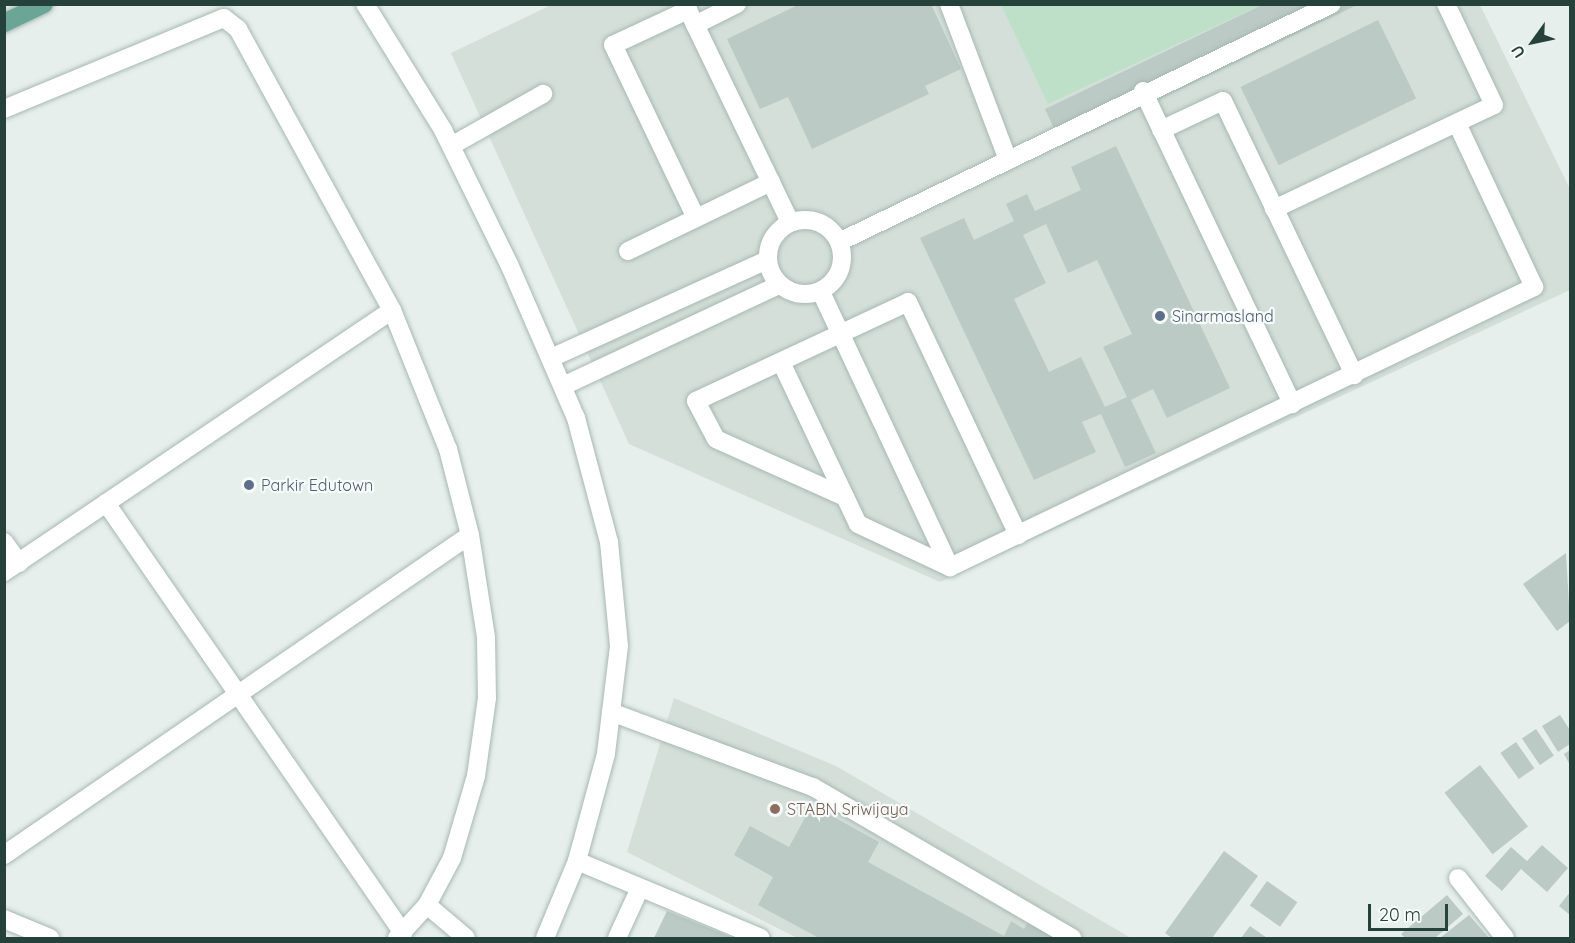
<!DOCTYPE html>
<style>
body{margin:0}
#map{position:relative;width:1575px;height:943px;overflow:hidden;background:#e6efeb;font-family:Quicksand,sans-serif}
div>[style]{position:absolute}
.built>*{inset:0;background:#d4dfda}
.green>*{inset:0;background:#bfe0c8}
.building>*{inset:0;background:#bbcac4;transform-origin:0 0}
.roads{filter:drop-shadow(0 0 2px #a8b8b2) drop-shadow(0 0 2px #a8b8b2)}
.minor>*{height:18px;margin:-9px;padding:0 9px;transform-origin:9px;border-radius:9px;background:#fff}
.minor>.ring{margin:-9px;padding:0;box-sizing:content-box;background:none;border:18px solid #fff;border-radius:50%}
.major>*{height:18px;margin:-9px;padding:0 9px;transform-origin:9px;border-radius:9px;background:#6aa596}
.dots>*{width:16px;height:16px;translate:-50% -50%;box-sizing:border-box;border:3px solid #f7fbf9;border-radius:50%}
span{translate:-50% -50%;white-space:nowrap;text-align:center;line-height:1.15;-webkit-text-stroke:4.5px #f7fbf9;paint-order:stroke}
.service-label{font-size:16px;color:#4e5e75}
.left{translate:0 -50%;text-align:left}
.education-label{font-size:16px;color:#785e54}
.frame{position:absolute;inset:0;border:6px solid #24423a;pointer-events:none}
.north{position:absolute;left:1503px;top:12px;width:60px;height:60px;-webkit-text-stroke:4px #f7fbf9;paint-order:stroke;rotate:237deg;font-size:16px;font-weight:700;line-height:24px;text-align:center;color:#24423a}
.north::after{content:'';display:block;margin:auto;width:21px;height:27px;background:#24423a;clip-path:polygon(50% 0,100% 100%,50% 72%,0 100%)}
.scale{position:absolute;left:1368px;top:904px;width:80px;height:27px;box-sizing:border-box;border:3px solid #24423a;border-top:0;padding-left:8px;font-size:18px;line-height:21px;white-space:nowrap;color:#24423a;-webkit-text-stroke:4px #f7fbf9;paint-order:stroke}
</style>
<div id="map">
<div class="built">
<i style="clip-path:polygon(551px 5px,1480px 5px,1570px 189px,1570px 290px,940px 582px,629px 444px,451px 53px)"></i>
<i style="clip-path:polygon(674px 698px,836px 766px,1131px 938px,797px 938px,627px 852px)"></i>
</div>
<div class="green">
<i style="clip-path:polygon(1001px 5px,1261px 5px,1048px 104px)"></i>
</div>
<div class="building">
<i style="clip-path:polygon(800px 4px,931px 4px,961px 69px,925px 86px,929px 94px,812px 149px,788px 97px,760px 109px,727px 39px)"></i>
<i style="clip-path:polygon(1264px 4px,1359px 4px,1062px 146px,1045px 109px)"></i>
<i style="left:1378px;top:20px;width:87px;height:153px;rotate:64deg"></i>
<i style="clip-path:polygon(evenodd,1116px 146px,1230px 388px,1167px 418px,1153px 389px,1131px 400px,1156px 453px,1125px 467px,1101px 414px,1082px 422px,1096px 452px,1034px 480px,920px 238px,964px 218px,974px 240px,1014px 221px,1006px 204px,1027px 194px,1035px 211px,1081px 190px,1071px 167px,1116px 146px,1046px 224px,1068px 273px,1097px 260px,1132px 334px,1103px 347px,1127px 397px,1105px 407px,1081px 357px,1049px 372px,1014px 299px,1046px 283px,1023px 235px,1046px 224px)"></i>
<i style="clip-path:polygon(1566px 553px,1570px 621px,1557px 631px,1523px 584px)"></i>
<i style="clip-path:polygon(1560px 715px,1570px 730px,1570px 744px,1558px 752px,1542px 726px)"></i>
<i style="left:1536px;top:729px;width:32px;height:17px;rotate:56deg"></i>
<i style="left:1516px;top:742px;width:32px;height:19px;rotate:55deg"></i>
<i style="clip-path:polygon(1570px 750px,1570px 765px,1564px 754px)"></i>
<i style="left:1480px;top:765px;width:78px;height:45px;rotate:52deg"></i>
<i style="clip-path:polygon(812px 805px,879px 842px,868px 862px,1004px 936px,1011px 921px,1024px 929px,1029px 920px,1057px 938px,819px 938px,758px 905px,773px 877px,734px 855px,750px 826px,789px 847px)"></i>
<i style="clip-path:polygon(1542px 845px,1568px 868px,1547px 892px,1521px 869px,1502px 891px,1485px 876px,1511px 847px,1527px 861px)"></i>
<i style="clip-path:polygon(1224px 851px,1258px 876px,1212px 938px,1172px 938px,1165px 933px)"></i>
<i style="left:1267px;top:881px;width:37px;height:30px;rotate:35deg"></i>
<i style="clip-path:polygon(1570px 892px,1570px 915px,1559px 906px)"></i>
<i style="clip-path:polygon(1447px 895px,1463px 914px,1435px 938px,1405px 938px,1401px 934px)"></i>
<i style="clip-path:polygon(667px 911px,734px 938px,654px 938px)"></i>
<i style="clip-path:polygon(1469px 915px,1489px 938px,1440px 938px)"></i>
<i style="clip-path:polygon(1250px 926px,1267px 938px,1241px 938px)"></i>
</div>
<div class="roads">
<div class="minor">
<i style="left:365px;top:4px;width:148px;rotate:58.2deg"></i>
<i style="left:443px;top:130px;width:149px;rotate:63.8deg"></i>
<i style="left:509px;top:264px;width:168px;rotate:66.5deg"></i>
<i style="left:576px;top:418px;width:128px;rotate:75.1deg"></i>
<i style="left:609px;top:542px;width:104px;rotate:84.5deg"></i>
<i style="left:619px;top:646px;width:109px;rotate:96.9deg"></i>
<i style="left:606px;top:754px;width:111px;rotate:105.2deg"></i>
<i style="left:577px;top:861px;width:83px;rotate:112.6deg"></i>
<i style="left:949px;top:4px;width:167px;rotate:69.3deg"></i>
<i style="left:695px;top:25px;width:47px;rotate:-26.6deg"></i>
<i style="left:1143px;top:91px;width:347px;rotate:64.5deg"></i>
<i style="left:4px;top:109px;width:238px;rotate:-22.5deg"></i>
<i style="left:224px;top:18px;width:18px;rotate:38deg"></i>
<i style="left:238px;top:29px;width:320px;rotate:61.3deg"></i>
<i style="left:392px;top:310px;width:150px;rotate:68.1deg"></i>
<i style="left:448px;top:449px;width:89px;rotate:75.7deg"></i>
<i style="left:470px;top:535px;width:103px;rotate:81.1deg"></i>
<i style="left:486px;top:637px;width:61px;rotate:89.1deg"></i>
<i style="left:487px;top:698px;width:79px;rotate:98deg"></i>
<i style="left:476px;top:776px;width:85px;rotate:106.3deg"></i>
<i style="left:452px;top:858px;width:53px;rotate:118deg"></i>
<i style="left:427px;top:905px;width:45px;rotate:132.3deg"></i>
<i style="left:1161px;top:130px;width:68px;rotate:-25.1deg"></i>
<i style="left:1223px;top:101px;width:304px;rotate:64.4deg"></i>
<i style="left:451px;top:146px;width:106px;rotate:-29.5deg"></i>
<i style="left:1274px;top:209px;width:243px;rotate:-25.3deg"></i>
<i style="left:1494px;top:105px;width:112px;rotate:-115.4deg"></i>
<i style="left:696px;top:218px;width:192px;rotate:-115.6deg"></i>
<i style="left:613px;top:45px;width:83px;rotate:-25deg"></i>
<i style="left:688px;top:10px;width:235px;rotate:64.3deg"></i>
<i class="ring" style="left:768px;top:220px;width:56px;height:56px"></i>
<i style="left:839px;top:242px;width:547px;rotate:-25.77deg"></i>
<i style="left:628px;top:251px;width:159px;rotate:-25.8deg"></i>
<i style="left:821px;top:292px;width:304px;rotate:64.9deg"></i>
<i style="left:551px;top:358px;width:237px;rotate:-24.4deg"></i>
<i style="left:781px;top:362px;width:179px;rotate:64.6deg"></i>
<i style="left:858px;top:524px;width:102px;rotate:25.1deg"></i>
<i style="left:950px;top:567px;width:648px;rotate:-25.62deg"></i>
<i style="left:1534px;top:287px;width:181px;rotate:-115.2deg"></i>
<i style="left:563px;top:386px;width:238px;rotate:-25.1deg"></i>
<i style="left:845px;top:497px;width:141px;rotate:-155.8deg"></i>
<i style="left:716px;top:439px;width:43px;rotate:-117.8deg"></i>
<i style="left:696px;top:401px;width:234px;rotate:-25deg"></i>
<i style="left:908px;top:302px;width:258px;rotate:64.7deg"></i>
<i style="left:106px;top:503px;width:523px;rotate:55.37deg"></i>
<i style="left:4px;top:542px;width:26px;rotate:54deg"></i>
<i style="left:4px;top:572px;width:468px;rotate:-34deg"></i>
<i style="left:611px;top:712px;width:215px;rotate:20.4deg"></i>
<i style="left:813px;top:787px;width:300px;rotate:30.2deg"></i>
<i style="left:4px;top:855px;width:565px;rotate:-34.48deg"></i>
<i style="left:577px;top:861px;width:199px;rotate:22.7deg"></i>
<i style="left:1458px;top:878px;width:76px;rotate:51.9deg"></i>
<i style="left:427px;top:905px;width:51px;rotate:40.2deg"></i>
<i style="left:4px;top:919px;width:50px;rotate:22.4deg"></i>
<i style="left:617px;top:938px;width:55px;rotate:-65.3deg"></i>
</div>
<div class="major">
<i style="left:4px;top:23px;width:44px;rotate:-25.4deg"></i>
</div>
</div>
<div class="dots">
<i style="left:1160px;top:316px;background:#5c6f8a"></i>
<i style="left:249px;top:485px;background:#5c6f8a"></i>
<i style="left:775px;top:809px;background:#8d6e63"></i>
</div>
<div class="service-label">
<span class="left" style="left:1172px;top:316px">Sinarmasland</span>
<span class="left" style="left:261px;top:485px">Parkir Edutown</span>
</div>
<div class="education-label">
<span class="left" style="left:787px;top:809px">STABN Sriwijaya</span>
</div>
<div class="frame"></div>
<div class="north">U</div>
<div class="scale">20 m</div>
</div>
